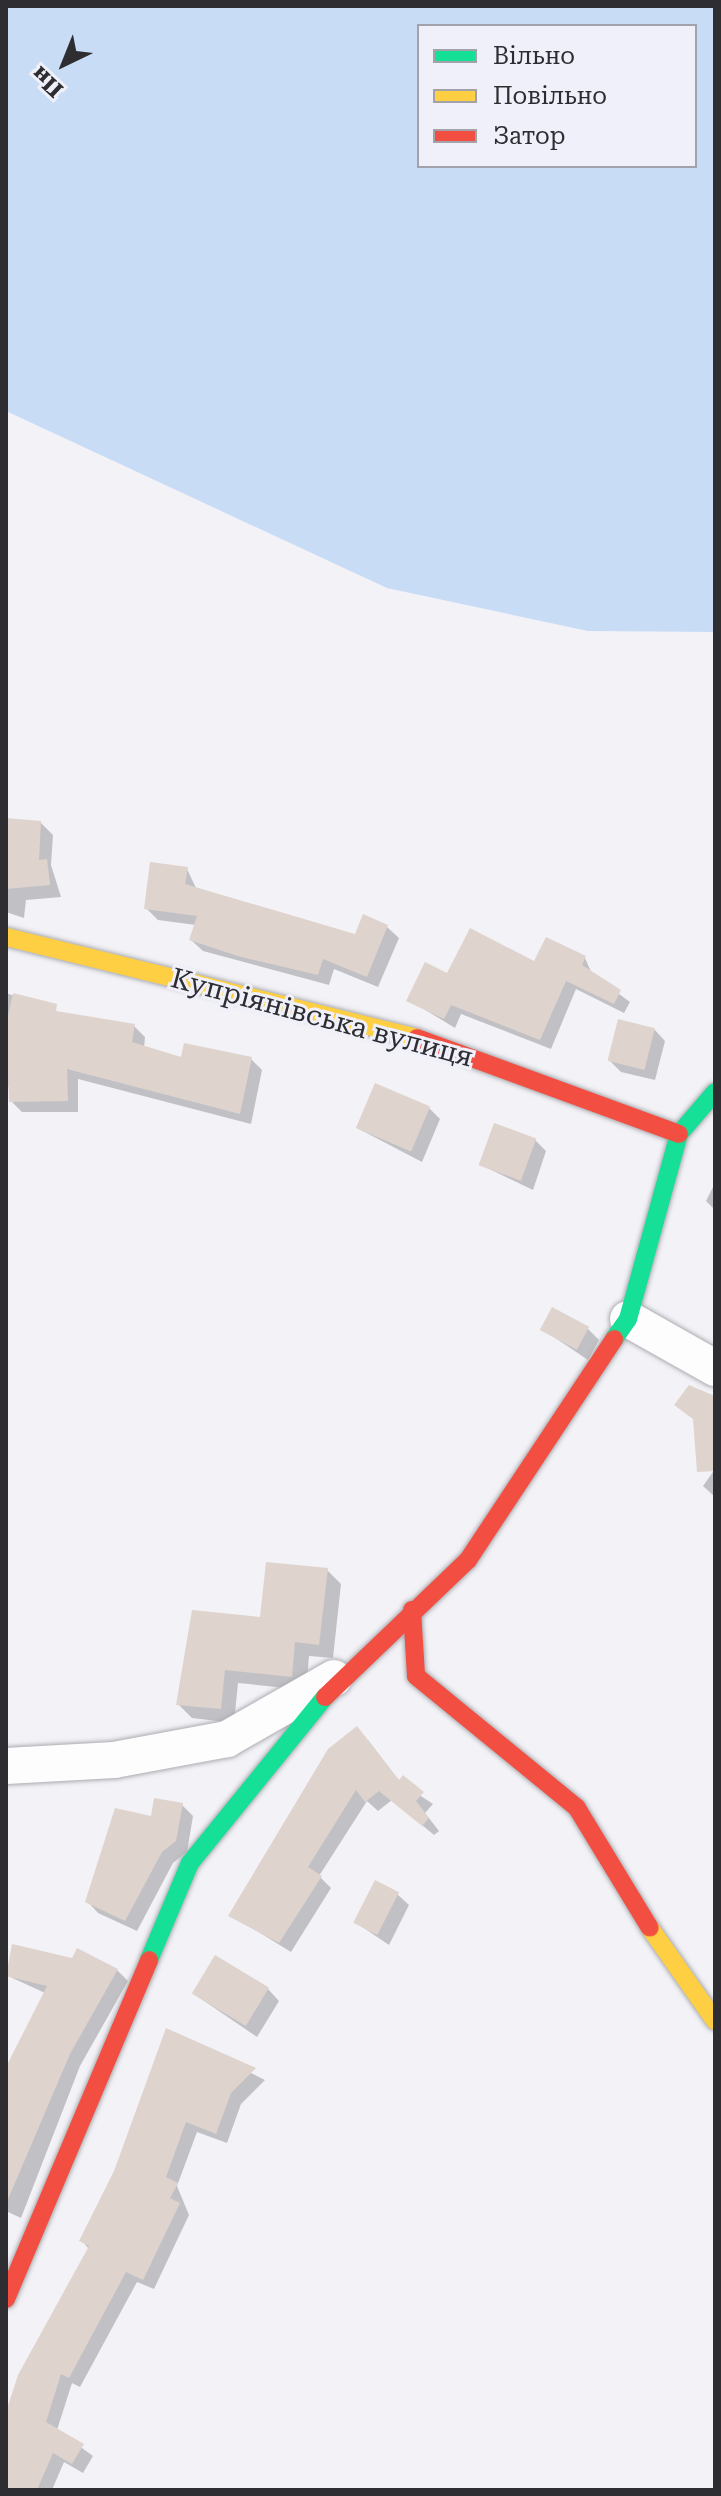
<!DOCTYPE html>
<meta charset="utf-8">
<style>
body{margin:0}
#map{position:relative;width:721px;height:2496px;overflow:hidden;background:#f2f2f7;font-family:"Roboto Serif",serif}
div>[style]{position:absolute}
.water>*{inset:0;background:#c9dcf6}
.shadow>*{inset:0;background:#0003}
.building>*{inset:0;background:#dfd3cd;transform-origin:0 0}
.roads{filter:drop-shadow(0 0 2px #acadb1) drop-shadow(0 0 2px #acadb1)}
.street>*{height:36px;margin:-18px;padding:0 18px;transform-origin:18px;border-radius:18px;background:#fdfdfe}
.fast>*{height:18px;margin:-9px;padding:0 9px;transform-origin:9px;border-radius:9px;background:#16e098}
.slow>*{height:18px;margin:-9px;padding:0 9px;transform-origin:9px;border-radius:9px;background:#ffcf43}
.jam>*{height:18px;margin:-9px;padding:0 9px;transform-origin:9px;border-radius:9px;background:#f24e42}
span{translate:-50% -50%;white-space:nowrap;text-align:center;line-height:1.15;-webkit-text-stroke:6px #eff0fa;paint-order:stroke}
.street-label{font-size:28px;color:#2e2e32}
.frame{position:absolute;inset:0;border:8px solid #2e2e32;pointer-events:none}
.legend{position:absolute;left:417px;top:24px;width:280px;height:144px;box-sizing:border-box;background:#eff0fa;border:2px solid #a2a2aa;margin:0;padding:10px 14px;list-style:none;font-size:24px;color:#2e2e32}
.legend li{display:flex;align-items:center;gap:16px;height:40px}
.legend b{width:40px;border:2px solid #a2a2aa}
.north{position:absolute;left:24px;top:24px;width:80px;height:80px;-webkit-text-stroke:6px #eff0fa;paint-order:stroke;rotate:223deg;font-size:22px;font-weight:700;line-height:32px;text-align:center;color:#2e2e32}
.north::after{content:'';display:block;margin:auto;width:28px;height:36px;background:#2e2e32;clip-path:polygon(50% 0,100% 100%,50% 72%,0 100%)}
</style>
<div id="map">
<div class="water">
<i style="clip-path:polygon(evenodd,6px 6px,715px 6px,715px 632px,588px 631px,387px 588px,6px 411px,6px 6px,419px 26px,695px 26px,695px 166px,419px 166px,419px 26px)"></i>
</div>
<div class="shadow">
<i style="clip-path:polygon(6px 820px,41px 823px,53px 835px,51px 865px,61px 897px,26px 900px,24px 918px,6px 912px)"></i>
<i style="clip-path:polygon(187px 869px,197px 890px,356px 937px,387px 927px,399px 938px,378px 987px,334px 969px,329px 985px,203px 951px,191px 940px,196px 925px,158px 920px,146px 908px)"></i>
<i style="clip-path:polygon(585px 958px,592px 974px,630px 1002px,624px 1013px,576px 989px,551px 1049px,461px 1014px,455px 1028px,409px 1000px,448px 975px)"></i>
<i style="clip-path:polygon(6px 993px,66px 1015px,134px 1026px,145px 1037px,144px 1048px,183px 1060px,251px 1059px,262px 1070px,251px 1124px,78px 1079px,78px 1112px,22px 1112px,11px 1101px,6px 1071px)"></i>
<i style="clip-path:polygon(654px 1029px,665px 1041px,655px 1080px,621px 1072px,610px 1061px)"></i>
<i style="clip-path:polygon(429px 1108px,440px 1119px,422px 1162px,357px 1128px)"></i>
<i style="clip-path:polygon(535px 1140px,546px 1151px,533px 1190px,481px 1165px)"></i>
<i style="clip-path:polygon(715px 1183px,715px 1210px,706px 1201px)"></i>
<i style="clip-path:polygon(587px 1328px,599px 1340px,588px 1360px,542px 1329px)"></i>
<i style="clip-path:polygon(715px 1469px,715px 1497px,703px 1486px)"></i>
<i style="clip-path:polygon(327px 1570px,341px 1584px,333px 1658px,309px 1656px,306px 1690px,238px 1683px,234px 1723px,192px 1718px,178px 1704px,262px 1619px)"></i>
<i style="clip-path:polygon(368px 1740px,400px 1782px,433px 1804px,425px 1813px,439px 1831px,434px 1835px,392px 1800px,378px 1811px,367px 1801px,319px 1876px,331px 1888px,291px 1952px,231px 1915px)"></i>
<i style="clip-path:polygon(182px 1805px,193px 1816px,187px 1852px,173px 1863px,137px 1931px,98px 1913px,87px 1901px,152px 1818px)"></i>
<i style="clip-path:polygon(397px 1894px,409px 1905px,389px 1945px,355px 1922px)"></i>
<i style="clip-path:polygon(117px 1970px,128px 1981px,80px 2066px,21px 2218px,8px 2212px,6px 2221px,6px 2077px,45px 1993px,6px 1975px)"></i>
<i style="clip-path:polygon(268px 1989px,279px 2001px,257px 2037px,194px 1994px)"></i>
<i style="clip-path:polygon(167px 2031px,265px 2080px,241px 2104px,227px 2143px,197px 2132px,177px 2186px,189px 2215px,154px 2289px,137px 2282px,80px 2387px,72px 2383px,57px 2430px,93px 2456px,83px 2473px,64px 2462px,52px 2490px,6px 2490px,6px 2418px,89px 2249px,82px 2241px,116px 2172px)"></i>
</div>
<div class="building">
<i style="clip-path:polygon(6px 818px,41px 821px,39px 860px,47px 859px,50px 885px,6px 889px)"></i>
<i style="clip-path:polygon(150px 862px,188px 867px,185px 884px,355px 934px,363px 914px,388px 925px,367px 977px,323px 959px,318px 975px,241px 957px,189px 940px,197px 916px,144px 909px)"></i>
<i style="clip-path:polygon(470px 928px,534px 961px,546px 937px,586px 956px,582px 965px,621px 990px,614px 1004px,566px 981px,540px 1040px,451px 1005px,444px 1019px,406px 1001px,425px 962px,447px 973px)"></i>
<i style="clip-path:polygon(13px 993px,57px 1004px,56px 1011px,135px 1024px,132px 1042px,181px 1057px,184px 1043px,252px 1057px,240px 1114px,67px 1069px,68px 1101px,9px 1102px,6px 1025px)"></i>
<i style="left:618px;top:1019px;width:38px;height:43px;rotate:14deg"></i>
<i style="left:375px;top:1083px;width:60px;height:49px;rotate:23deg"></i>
<i style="left:494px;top:1123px;width:45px;height:45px;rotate:20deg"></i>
<i style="left:552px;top:1307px;width:42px;height:26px;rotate:28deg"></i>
<i style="clip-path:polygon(689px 1385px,715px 1396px,715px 1471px,697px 1472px,693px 1419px,674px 1405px)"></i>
<i style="clip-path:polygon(266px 1562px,328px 1568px,319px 1645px,295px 1642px,292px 1677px,225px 1670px,221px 1709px,176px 1705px,192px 1610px,260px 1617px)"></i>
<i style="clip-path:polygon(357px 1726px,399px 1780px,403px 1775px,424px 1792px,416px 1801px,429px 1818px,422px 1826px,379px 1791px,365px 1802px,356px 1790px,308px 1867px,322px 1876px,279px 1943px,228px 1916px,328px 1749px)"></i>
<i style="clip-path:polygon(154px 1798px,183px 1803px,176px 1841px,162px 1852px,125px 1921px,85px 1902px,115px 1808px,151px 1816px)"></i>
<i style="left:375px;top:1880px;width:27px;height:48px;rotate:27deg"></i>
<i style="clip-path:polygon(12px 1944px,72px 1958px,77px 1948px,118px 1969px,70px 2054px,6px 2204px,6px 2067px,47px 1986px,6px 1976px)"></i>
<i style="left:215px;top:1955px;width:63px;height:45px;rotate:31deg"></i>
<i style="clip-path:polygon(166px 2028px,256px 2068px,231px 2093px,216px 2134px,186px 2122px,166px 2177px,178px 2183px,170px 2198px,180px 2203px,143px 2280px,126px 2272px,69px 2378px,61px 2374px,46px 2422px,84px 2444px,72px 2464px,53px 2453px,37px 2490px,6px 2490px,6px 2412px,18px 2375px,89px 2246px,79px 2241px,114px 2171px)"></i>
</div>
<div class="roads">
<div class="street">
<i style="left:628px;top:1319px;width:100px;rotate:29.4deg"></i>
<i style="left:6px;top:1766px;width:108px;rotate:-3.2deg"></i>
<i style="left:114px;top:1760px;width:115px;rotate:-10.5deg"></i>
<i style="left:227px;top:1739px;width:123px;rotate:-29.7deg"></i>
</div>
<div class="fast">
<i style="left:614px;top:1339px;width:24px;rotate:-55deg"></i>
<i style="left:628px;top:1319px;width:192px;rotate:-74.6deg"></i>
<i style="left:679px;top:1134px;width:55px;rotate:-49.4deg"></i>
<i style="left:149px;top:1960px;width:105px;rotate:-67.1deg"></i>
<i style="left:190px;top:1863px;width:214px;rotate:-50.9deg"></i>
</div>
<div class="slow">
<i style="left:6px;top:937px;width:423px;rotate:13.8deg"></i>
<i style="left:650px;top:1928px;width:113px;rotate:55deg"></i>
</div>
<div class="jam">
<i style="left:417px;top:1038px;width:279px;rotate:20.1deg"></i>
<i style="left:412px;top:1610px;width:66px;rotate:86.5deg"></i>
<i style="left:416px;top:1676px;width:208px;rotate:39.3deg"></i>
<i style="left:577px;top:1808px;width:140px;rotate:58.7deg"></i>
<i style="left:325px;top:1697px;width:198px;rotate:-43.8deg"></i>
<i style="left:468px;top:1560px;width:265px;rotate:-56.5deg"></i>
<i style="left:6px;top:2299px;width:368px;rotate:-67.1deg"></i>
</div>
</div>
<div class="street-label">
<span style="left:322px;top:1018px;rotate:15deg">Купріянівська вулиця</span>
</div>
<div class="frame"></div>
<ul class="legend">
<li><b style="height:10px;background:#16e098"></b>Вільно</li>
<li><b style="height:10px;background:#ffcf43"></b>Повільно</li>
<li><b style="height:10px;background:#f24e42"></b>Затор</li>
</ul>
<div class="north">Пн</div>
</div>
